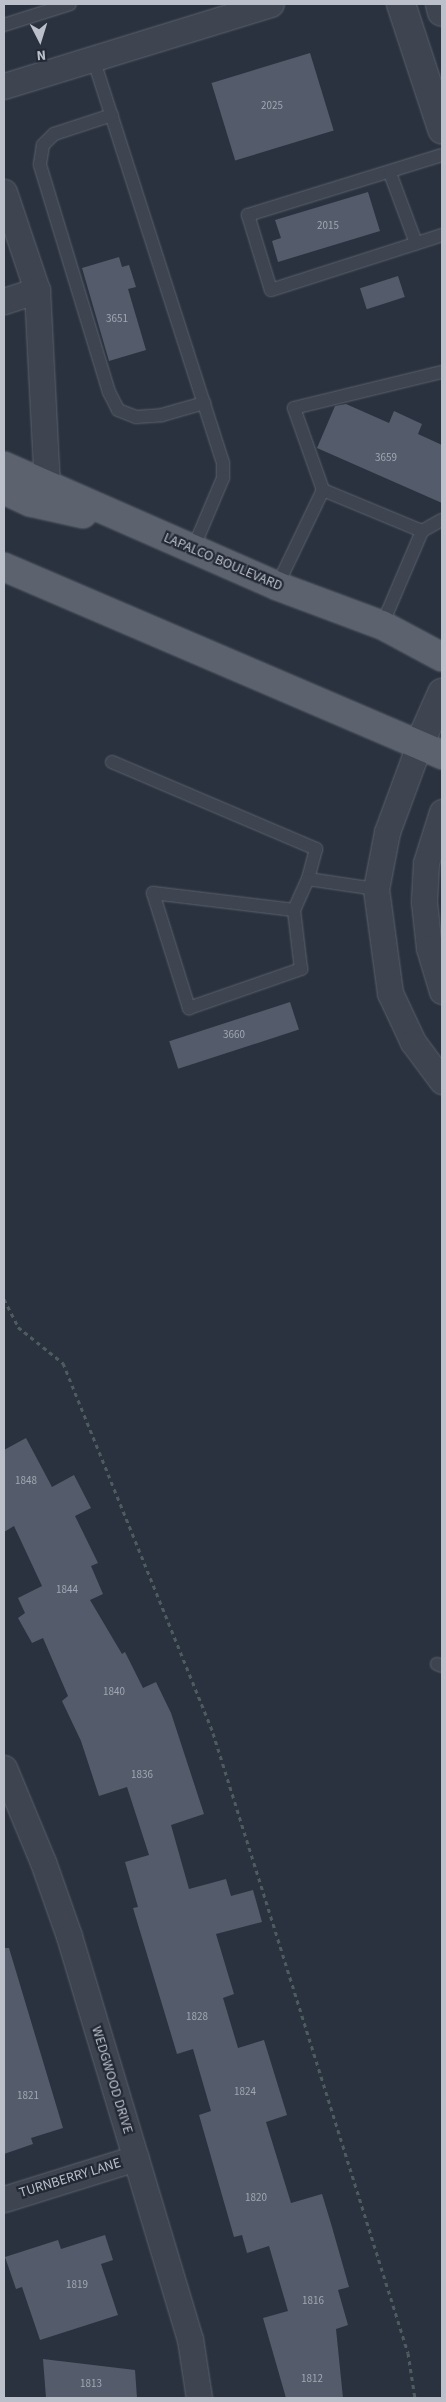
<!DOCTYPE html>
<style>
body{margin:0}
#map{position:relative;width:446px;height:2402px;overflow:hidden;background:#2a323f;font-family:"Source Sans 3",sans-serif}
div>[style]{position:absolute}
.building>*{inset:0;background:#545b6a;transform-origin:0 0}
.path>*{height:3px;margin-top:-1.5px;transform-origin:0;background:repeating-linear-gradient(90deg,#4c5c5f 0 4px,transparent 0 8px)}
.roads{filter:drop-shadow(0 0 1px #5c626d) drop-shadow(0 0 1px #5c626d)}
.service>*{height:12px;margin:-6px;padding:0 6px;transform-origin:6px;border-radius:6px;background:#3e4450}
.minor>*{height:25px;margin:-12.5px;padding:0 12.5px;transform-origin:12.5px;border-radius:12.5px;background:#3e4450}
.tertiary>*{height:28px;margin:-14px;padding:0 14px;transform-origin:14px;border-radius:14px;background:#3e4450}
.primary>*{height:28px;margin:-14px;padding:0 14px;transform-origin:14px;border-radius:14px;background:#5c636f}
span{translate:-50% -50%;white-space:nowrap;text-align:center;line-height:1.15;-webkit-text-stroke:4.5px #232935;paint-order:stroke}
.number-label{font-size:11px;color:#a1a7b2}
.number-label span{-webkit-text-stroke-width:0}
.street-label{font-size:14px;color:#bbc0ca}
.frame{position:absolute;inset:0;border:5px solid #bbc0ca;pointer-events:none}
.north{position:absolute;left:15px;top:15px;width:50px;height:50px;-webkit-text-stroke:4px #232935;paint-order:stroke;rotate:175deg;font-size:14px;font-weight:700;line-height:20px;text-align:center;color:#bbc0ca}
.north::after{content:'';display:block;margin:auto;width:18px;height:22px;background:#bbc0ca;clip-path:polygon(50% 0,100% 100%,50% 72%,0 100%)}
</style>
<div id="map">
<div class="building">
<i style="left:310px;top:53px;width:81px;height:103px;rotate:73deg"></i>
<i style="clip-path:polygon(368px 192px,380px 231px,278px 262px,272px 241px,281px 238px,275px 220px)"></i>
<i style="clip-path:polygon(119px 257px,122px 267px,129px 265px,136px 287px,128px 289px,146px 350px,109px 361px,82px 268px)"></i>
<i style="left:398px;top:276px;width:22px;height:40px;rotate:72deg"></i>
<i style="clip-path:polygon(346px 404px,389px 423px,394px 411px,422px 424px,418px 434px,442px 445px,442px 503px,317px 448px,335px 406px)"></i>
<i style="left:290px;top:1002px;width:29px;height:127px;rotate:72deg"></i>
<i style="clip-path:polygon(26px 1438px,52px 1487px,74px 1475px,91px 1508px,75px 1516px,98px 1563px,91px 1566px,103px 1594px,90px 1600px,122px 1654px,125px 1652px,143px 1688px,156px 1682px,171px 1713px,204px 1814px,171px 1825px,189px 1889px,226px 1879px,231px 1896px,253px 1890px,262px 1922px,216px 1934px,234px 1994px,223px 1998px,238px 2048px,264px 2040px,287px 2115px,266px 2122px,291px 2203px,322px 2194px,332px 2227px,349px 2287px,338px 2290px,348px 2325px,336px 2329px,343px 2398px,286px 2398px,263px 2318px,288px 2311px,269px 2246px,247px 2253px,242px 2235px,234px 2237px,199px 2115px,211px 2111px,193px 2049px,177px 2054px,133px 1908px,138px 1907px,125px 1862px,149px 1855px,127px 1787px,99px 1796px,81px 1741px,62px 1701px,68px 1696px,43px 1638px,32px 1643px,18px 1618px,25px 1613px,18px 1598px,42px 1586px,14px 1526px,4px 1532px,4px 1450px)"></i>
<i style="clip-path:polygon(4px 1948px,9px 1948px,63px 2128px,31px 2138px,33px 2144px,4px 2154px)"></i>
<i style="clip-path:polygon(105px 2235px,113px 2260px,101px 2264px,118px 2315px,40px 2340px,22px 2287px,16px 2289px,5px 2257px,58px 2240px,61px 2249px)"></i>
<i style="clip-path:polygon(43px 2359px,135px 2370px,137px 2398px,46px 2398px)"></i>
</div>
<div class="path">
<i style="left:4px;top:1299px;width:31px;rotate:63deg"></i>
<i style="left:18px;top:1327px;width:58px;rotate:38.7deg"></i>
<i style="left:63px;top:1363px;width:399px;rotate:67.9deg"></i>
<i style="left:213px;top:1733px;width:650px;rotate:72.54deg"></i>
<i style="left:408px;top:2353px;width:46px;rotate:81.2deg"></i>
</div>
<div class="roads">
<div class="service">
<i style="left:4px;top:25px;width:69px;rotate:-17.7deg"></i>
<i style="left:93px;top:58px;width:426px;rotate:72.2deg"></i>
<i style="left:223px;top:464px;width:14px;rotate:90deg"></i>
<i style="left:223px;top:478px;width:77px;rotate:112.9deg"></i>
<i style="left:112px;top:115px;width:61px;rotate:161.9deg"></i>
<i style="left:54px;top:134px;width:16px;rotate:135deg"></i>
<i style="left:43px;top:145px;width:20px;rotate:99deg"></i>
<i style="left:40px;top:165px;width:237px;rotate:73.1deg"></i>
<i style="left:109px;top:392px;width:20px;rotate:63deg"></i>
<i style="left:118px;top:410px;width:19px;rotate:21deg"></i>
<i style="left:136px;top:417px;width:26px;rotate:-4deg"></i>
<i style="left:162px;top:415px;width:44px;rotate:-15.9deg"></i>
<i style="left:442px;top:155px;width:203px;rotate:162.8deg"></i>
<i style="left:248px;top:215px;width:78px;rotate:73deg"></i>
<i style="left:271px;top:290px;width:180px;rotate:-17.8deg"></i>
<i style="left:390px;top:173px;width:75px;rotate:69.6deg"></i>
<i style="left:323px;top:490px;width:107px;rotate:22.5deg"></i>
<i style="left:277px;top:586px;width:106px;rotate:-64.4deg"></i>
<i style="left:323px;top:490px;width:87px;rotate:-109.5deg"></i>
<i style="left:294px;top:408px;width:152px;rotate:-13.7deg"></i>
<i style="left:382px;top:625px;width:102px;rotate:-66.9deg"></i>
<i style="left:422px;top:531px;width:23px;rotate:-29deg"></i>
<i style="left:112px;top:762px;width:222px;rotate:23.1deg"></i>
<i style="left:316px;top:849px;width:31px;rotate:105deg"></i>
<i style="left:294px;top:910px;width:142px;rotate:-173.1deg"></i>
<i style="left:153px;top:893px;width:121px;rotate:72.6deg"></i>
<i style="left:189px;top:1008px;width:119px;rotate:-19.2deg"></i>
<i style="left:301px;top:969px;width:59px;rotate:-96.8deg"></i>
<i style="left:294px;top:910px;width:34px;rotate:-66deg"></i>
<i style="left:308px;top:879px;width:69px;rotate:8.4deg"></i>
<i style="left:437px;top:1664px;width:5px;rotate:22deg"></i>
</div>
<div class="minor">
<i style="left:4px;top:86px;width:279px;rotate:-17.1deg"></i>
<i style="left:4px;top:192px;width:103px;rotate:71.4deg"></i>
<i style="left:37px;top:290px;width:195px;rotate:87.1deg"></i>
<i style="left:4px;top:301px;width:35px;rotate:-18deg"></i>
<i style="left:419px;top:745px;width:93px;rotate:110.2deg"></i>
<i style="left:387px;top:832px;width:58px;rotate:100.9deg"></i>
<i style="left:376px;top:889px;width:105px;rotate:82.3deg"></i>
<i style="left:390px;top:993px;width:54px;rotate:64.9deg"></i>
<i style="left:413px;top:1042px;width:49px;rotate:53.4deg"></i>
<i style="left:442px;top:812px;width:53px;rotate:107.4deg"></i>
<i style="left:426px;top:863px;width:39px;rotate:93deg"></i>
<i style="left:424px;top:902px;width:46px;rotate:83.8deg"></i>
<i style="left:429px;top:948px;width:45px;rotate:73.2deg"></i>
<i style="left:4px;top:1768px;width:102px;rotate:67.5deg"></i>
<i style="left:43px;top:1862px;width:78px;rotate:70.6deg"></i>
<i style="left:69px;top:1936px;width:421px;rotate:73.3deg"></i>
<i style="left:190px;top:2339px;width:60px;rotate:81.3deg"></i>
<i style="left:4px;top:2199px;width:138px;rotate:-17.3deg"></i>
</div>
<div class="tertiary">
<i style="left:401px;top:4px;width:132px;rotate:71.8deg"></i>
<i style="left:440px;top:4px;width:8px;rotate:76deg"></i>
<i style="left:419px;top:745px;width:57px;rotate:-66.1deg"></i>
</div>
<div class="primary">
<i style="left:4px;top:466px;width:298px;rotate:23.7deg"></i>
<i style="left:277px;top:586px;width:112px;rotate:20.4deg"></i>
<i style="left:382px;top:625px;width:68px;rotate:28.1deg"></i>
<i style="left:4px;top:490px;width:29px;rotate:25deg"></i>
<i style="left:30px;top:502px;width:54px;rotate:12.8deg"></i>
<i style="left:4px;top:567px;width:477px;rotate:23.2deg"></i>
</div>
</div>
<div class="number-label">
<span style="left:272px;top:106px">2025</span>
<span style="left:328px;top:226px">2015</span>
<span style="left:117px;top:319px">3651</span>
<span style="left:386px;top:458px">3659</span>
<span style="left:234px;top:1035px">3660</span>
<span style="left:26px;top:1481px">1848</span>
<span style="left:67px;top:1590px">1844</span>
<span style="left:114px;top:1692px">1840</span>
<span style="left:142px;top:1775px">1836</span>
<span style="left:197px;top:2017px">1828</span>
<span style="left:245px;top:2092px">1824</span>
<span style="left:28px;top:2096px">1821</span>
<span style="left:256px;top:2198px">1820</span>
<span style="left:77px;top:2285px">1819</span>
<span style="left:313px;top:2301px">1816</span>
<span style="left:312px;top:2379px">1812</span>
<span style="left:91px;top:2384px">1813</span>
</div>
<div class="street-label">
<span style="left:223px;top:562px;rotate:23deg">LAPALCO BOULEVARD</span>
<span style="left:112px;top:2080px;rotate:73deg">WEDGWOOD DRIVE</span>
<span style="left:70px;top:2178px;rotate:-17deg">TURNBERRY LANE</span>
</div>
<div class="frame"></div>
<div class="north">N</div>
</div>
